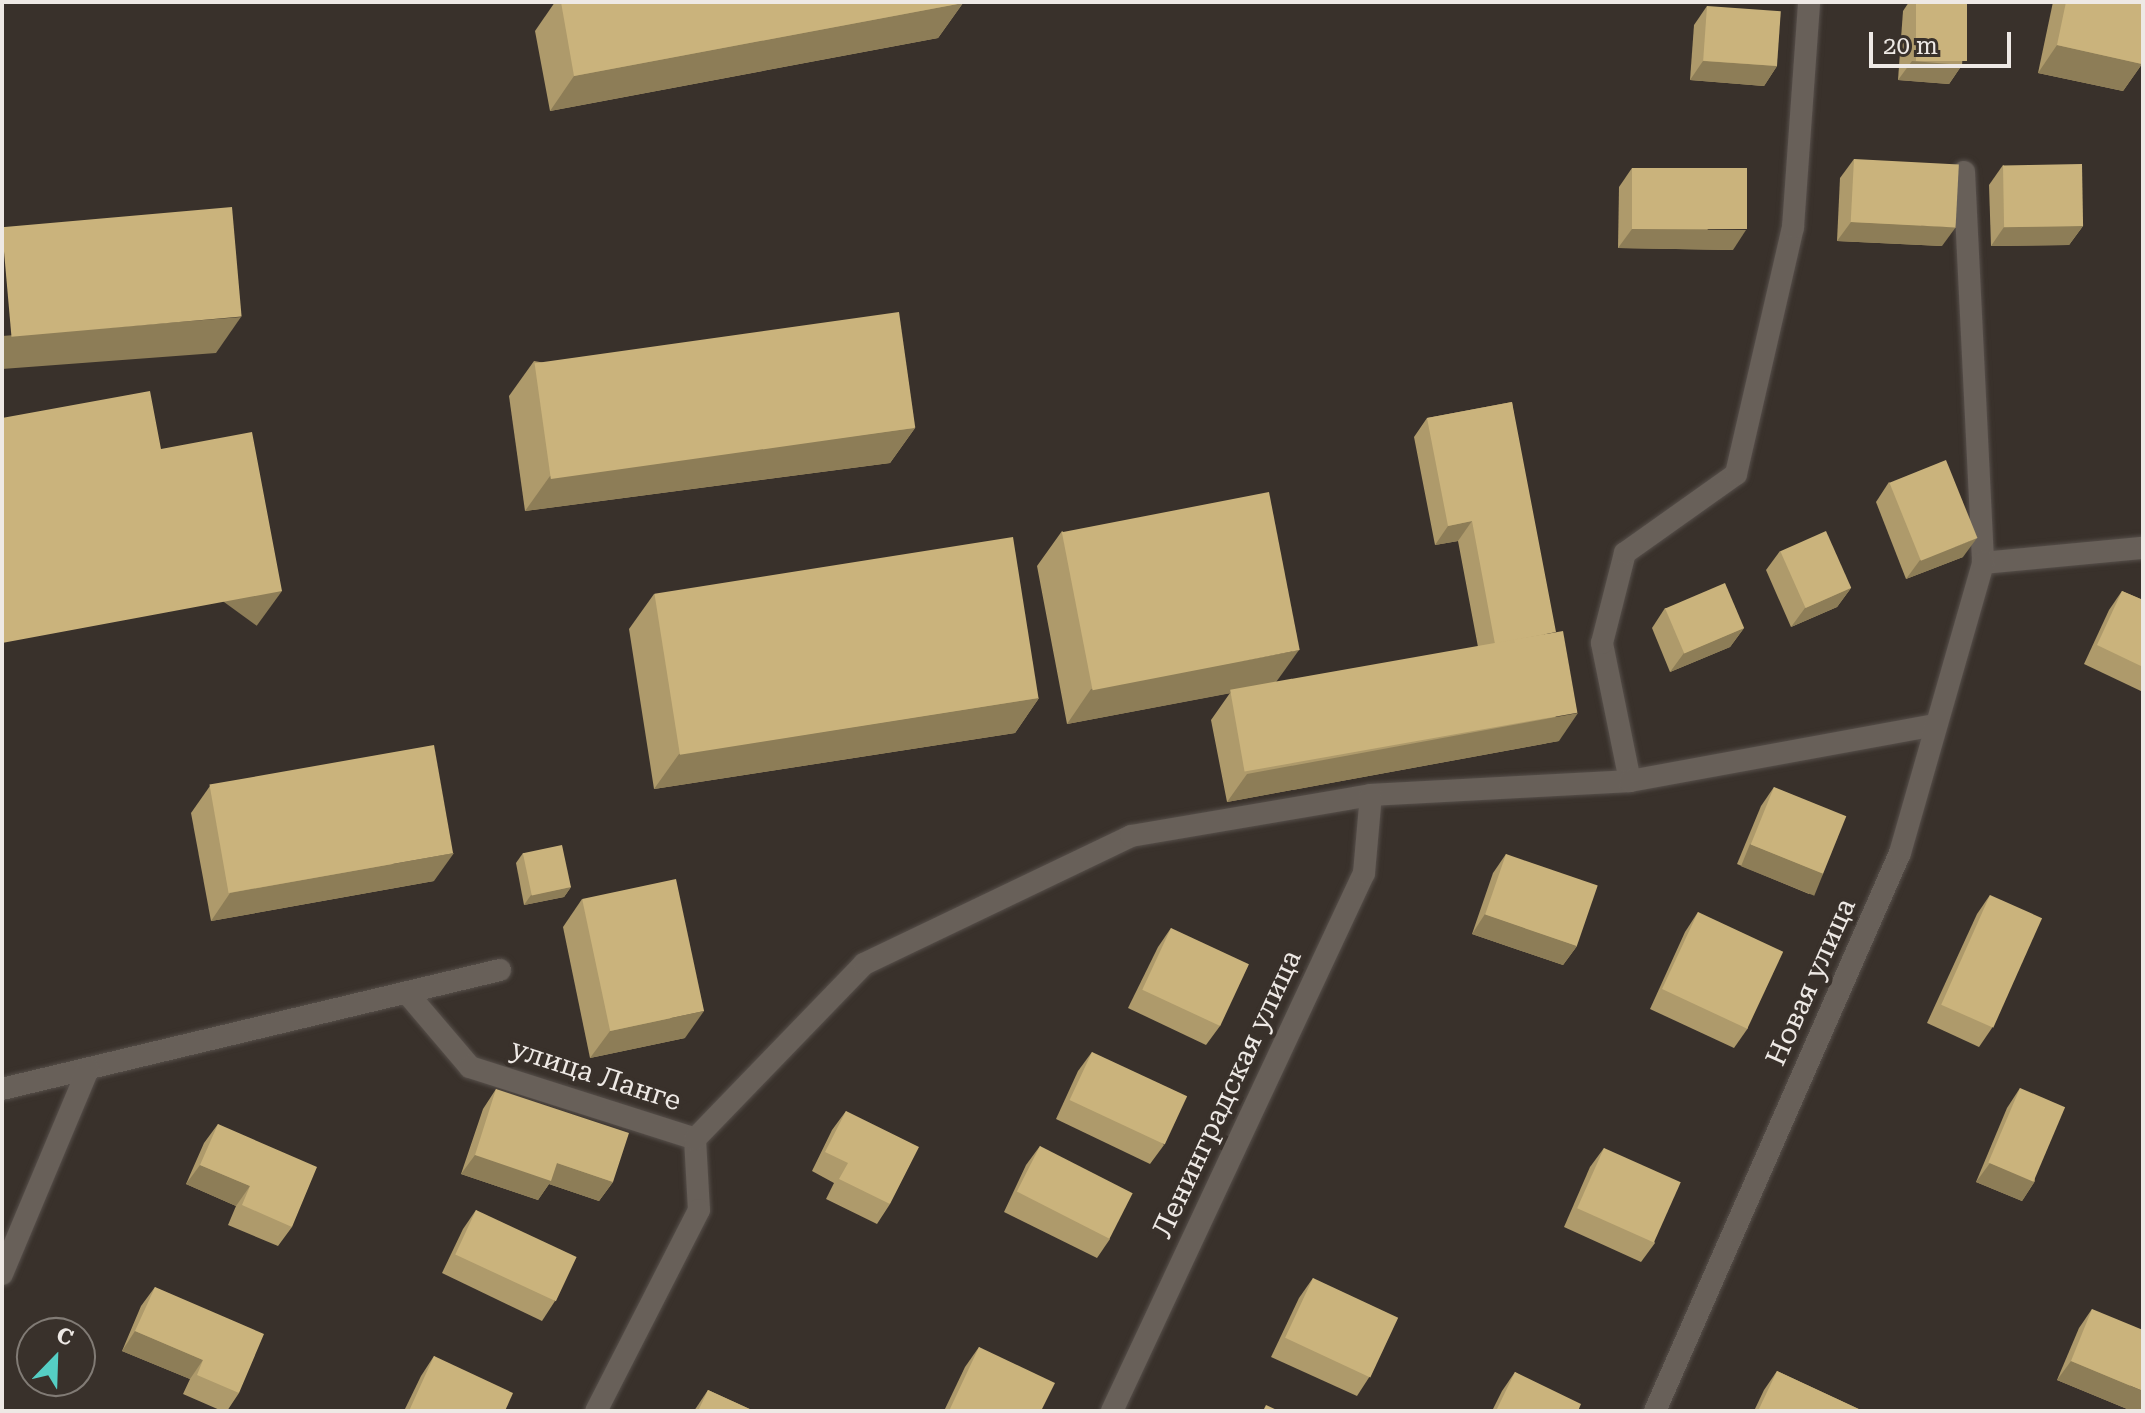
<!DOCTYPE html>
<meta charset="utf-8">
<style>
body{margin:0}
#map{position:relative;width:2145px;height:1413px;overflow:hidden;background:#39312b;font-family:"Roboto Serif",serif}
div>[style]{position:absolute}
.roads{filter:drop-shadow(0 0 2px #564f4a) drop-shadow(0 0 2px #564f4a)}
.minor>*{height:22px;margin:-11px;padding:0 11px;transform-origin:11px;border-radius:11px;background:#686059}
.wall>*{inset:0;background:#ae9a6b}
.shaded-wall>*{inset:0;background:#8d7d57;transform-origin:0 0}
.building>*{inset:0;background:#cab37c;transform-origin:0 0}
span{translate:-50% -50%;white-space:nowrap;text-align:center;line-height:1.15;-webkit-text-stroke:8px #39312b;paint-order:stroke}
.street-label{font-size:28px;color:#eee9e5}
.frame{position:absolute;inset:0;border:4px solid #eee9e5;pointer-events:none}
.north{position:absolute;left:16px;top:1317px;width:80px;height:80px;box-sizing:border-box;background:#39312b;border:2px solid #817b75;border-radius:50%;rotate:23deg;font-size:22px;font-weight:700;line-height:32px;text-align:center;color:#eee9e5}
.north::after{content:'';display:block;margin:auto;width:28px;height:36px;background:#55cec4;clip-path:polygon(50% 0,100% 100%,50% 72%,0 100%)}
.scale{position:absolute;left:1869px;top:32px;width:142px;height:36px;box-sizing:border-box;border:4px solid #eee9e5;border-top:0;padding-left:10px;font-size:24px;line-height:28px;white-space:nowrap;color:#eee9e5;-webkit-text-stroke:6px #39312b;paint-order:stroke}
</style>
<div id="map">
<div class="roads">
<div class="minor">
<i style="left:1964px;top:172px;width:391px;rotate:87.2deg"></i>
<i style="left:1983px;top:563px;width:161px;rotate:-5.4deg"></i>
<i style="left:1630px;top:781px;width:141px;rotate:-101.5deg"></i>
<i style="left:1602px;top:643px;width:93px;rotate:-75.7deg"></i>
<i style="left:1625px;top:553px;width:136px;rotate:-35.4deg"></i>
<i style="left:1736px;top:474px;width:253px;rotate:-77deg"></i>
<i style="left:1793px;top:227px;width:226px;rotate:-85.9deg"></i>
<i style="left:407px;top:993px;width:97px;rotate:49.6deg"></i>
<i style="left:470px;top:1067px;width:236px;rotate:17.7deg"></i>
<i style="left:695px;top:1139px;width:71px;rotate:86.8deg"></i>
<i style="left:699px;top:1210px;width:226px;rotate:117.1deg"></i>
<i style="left:2px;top:1089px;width:512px;rotate:-13.44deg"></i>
<i style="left:695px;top:1139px;width:243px;rotate:-46deg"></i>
<i style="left:864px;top:964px;width:296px;rotate:-25.6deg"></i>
<i style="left:1131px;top:836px;width:243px;rotate:-9.7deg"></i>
<i style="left:1371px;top:795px;width:259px;rotate:-3.1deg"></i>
<i style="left:1630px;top:781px;width:311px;rotate:-10.4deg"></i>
<i style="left:2px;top:1274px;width:222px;rotate:-67.2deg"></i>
<i style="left:1112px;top:1411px;width:594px;rotate:-64.9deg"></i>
<i style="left:1364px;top:873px;width:78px;rotate:-84.9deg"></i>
<i style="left:1655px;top:1411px;width:609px;rotate:-66.3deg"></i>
<i style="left:1900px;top:853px;width:302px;rotate:-74deg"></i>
</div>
</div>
<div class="wall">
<i style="clip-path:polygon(555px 2px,963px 2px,963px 3px,938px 38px,550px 111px,535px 31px)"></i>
<i style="clip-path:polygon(1909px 2px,1967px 2px,1962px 65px,1949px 84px,1898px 80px,1903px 11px)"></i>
<i style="clip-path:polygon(2053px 2px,2143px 2px,2142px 64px,2123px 91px,2038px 73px)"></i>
<i style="clip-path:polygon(1707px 6px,1777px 66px,1764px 86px,1690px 80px,1694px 25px)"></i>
<i style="clip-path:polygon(1854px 159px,1942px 246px,1837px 241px,1840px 178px)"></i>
<i style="clip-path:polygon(2003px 165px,2083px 226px,2069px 245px,1991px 246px,1989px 185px)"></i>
<i style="clip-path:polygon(1632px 168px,1733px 250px,1618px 248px,1619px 187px)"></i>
<i style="clip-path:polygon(534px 361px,915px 428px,890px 463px,525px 511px,509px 396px)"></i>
<i style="clip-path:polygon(1512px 402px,1559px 741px,1227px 802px,1211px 720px,1230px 693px,1067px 724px,1037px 566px,1062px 531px,1275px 684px,1478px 647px,1458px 541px,1435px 545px,1414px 437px,1427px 418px)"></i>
<i style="clip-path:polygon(1889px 482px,1963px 557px,1906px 579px,1876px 502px)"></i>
<i style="clip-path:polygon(1780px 551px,1851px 588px,1837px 607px,1791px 627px,1766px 570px)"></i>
<i style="clip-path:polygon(2122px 591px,2143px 600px,2143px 692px,2084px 664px,2109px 610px)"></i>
<i style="clip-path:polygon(654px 594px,1039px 698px,1015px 733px,654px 789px,629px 629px)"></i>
<i style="clip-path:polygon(1665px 608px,1744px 628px,1730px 647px,1670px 672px,1652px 628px)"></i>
<i style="clip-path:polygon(210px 786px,434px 881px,211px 921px,191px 813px)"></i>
<i style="clip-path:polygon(1774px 787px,1823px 874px,1809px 894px,1737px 864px,1761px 806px)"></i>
<i style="clip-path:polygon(523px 853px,571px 887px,564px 897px,524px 905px,516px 863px)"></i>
<i style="clip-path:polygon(1506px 854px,1577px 946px,1563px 965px,1472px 934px,1493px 873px)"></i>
<i style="clip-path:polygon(1990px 895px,1992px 1028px,1979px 1047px,1927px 1023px,1977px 914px)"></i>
<i style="clip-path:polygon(582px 899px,685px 1038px,590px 1058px,563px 927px)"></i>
<i style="clip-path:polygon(1698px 912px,1748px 1028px,1734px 1048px,1650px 1009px,1685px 932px)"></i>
<i style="clip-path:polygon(1171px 928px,1220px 1026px,1206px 1045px,1128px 1008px,1158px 947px)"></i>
<i style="clip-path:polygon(1092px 1052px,1164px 1145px,1150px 1164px,1056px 1119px,1078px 1071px)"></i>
<i style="clip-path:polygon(2020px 1088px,2035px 1181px,2022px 1201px,1976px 1182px,2007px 1108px)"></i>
<i style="clip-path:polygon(496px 1089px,613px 1182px,599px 1201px,549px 1184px,538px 1200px,461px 1174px,483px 1109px)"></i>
<i style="clip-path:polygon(846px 1111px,890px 1204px,877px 1224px,826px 1199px,834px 1183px,812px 1171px,832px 1130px)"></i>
<i style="clip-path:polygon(218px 1124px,292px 1227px,278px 1246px,228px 1225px,236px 1206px,186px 1184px,204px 1143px)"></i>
<i style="clip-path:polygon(1040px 1146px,1110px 1239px,1097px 1258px,1004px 1212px,1026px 1165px)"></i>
<i style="clip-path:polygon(1604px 1148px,1655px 1243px,1641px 1262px,1564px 1227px,1590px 1167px)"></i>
<i style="clip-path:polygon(476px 1210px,555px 1301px,542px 1321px,442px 1273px,463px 1229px)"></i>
<i style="clip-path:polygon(1313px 1278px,1370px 1376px,1357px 1396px,1271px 1357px,1299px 1298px)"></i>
<i style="clip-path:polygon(155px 1287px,239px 1393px,227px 1411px,222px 1411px,183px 1394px,190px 1379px,122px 1351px,141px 1306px)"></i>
<i style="clip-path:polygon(2092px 1309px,2143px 1411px,2132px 1411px,2057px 1380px,2079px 1328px)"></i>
<i style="clip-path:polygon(979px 1347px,1041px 1411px,944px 1411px,965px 1367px)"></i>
<i style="clip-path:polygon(434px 1356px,505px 1411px,404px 1411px,421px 1376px)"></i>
<i style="clip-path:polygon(1777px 1371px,1863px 1411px,1754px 1411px,1764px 1390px)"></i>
<i style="clip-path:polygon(1515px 1372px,1578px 1411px,1492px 1411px,1502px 1391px)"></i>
<i style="clip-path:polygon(708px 1390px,754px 1411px,694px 1411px)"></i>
</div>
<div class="shaded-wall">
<i style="clip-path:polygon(963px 3px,938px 38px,550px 111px,574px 76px)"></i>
<i style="clip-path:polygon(2057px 45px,2142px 64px,2123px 91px,2038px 73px)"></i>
<i style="clip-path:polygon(1703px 61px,1777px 66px,1764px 86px,1690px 80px)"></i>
<i style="clip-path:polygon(1912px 61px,1962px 65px,1949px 84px,1898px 80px)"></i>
<i style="clip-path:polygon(1851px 222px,1956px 227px,1942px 246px,1837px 241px)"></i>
<i style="clip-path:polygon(2083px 226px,2069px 245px,1991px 246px,2004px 227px)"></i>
<i style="clip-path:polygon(1632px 229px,1746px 230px,1733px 250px,1618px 248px)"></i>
<i style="clip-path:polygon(241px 317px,216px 353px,2px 369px,2px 336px)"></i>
<i style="clip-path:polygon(915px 428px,890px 463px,525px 511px,550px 476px)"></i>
<i style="clip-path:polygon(1472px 521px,1458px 541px,1435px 545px,1448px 526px)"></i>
<i style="clip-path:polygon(1977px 538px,1963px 557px,1906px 579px,1920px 560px)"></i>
<i style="clip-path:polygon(1851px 588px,1837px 607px,1791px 627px,1805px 608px)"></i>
<i style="left:282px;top:591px;width:43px;height:285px;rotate:126deg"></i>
<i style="clip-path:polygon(1744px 628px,1730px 647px,1670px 672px,1684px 653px)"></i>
<i style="clip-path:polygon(1299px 650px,1274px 685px,1067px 724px,1091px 689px)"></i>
<i style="clip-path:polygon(1039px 698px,1015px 733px,654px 789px,679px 754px)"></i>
<i style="clip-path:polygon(1578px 713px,1559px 741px,1227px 802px,1247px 774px)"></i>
<i style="left:1750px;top:844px;width:79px;height:24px;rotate:22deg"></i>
<i style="clip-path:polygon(454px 853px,434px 881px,211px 921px,230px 893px)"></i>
<i style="clip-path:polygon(571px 887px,564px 897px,524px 905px,531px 895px)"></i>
<i style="clip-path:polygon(1485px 914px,1577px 946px,1563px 965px,1472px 934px)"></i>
<i style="clip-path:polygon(704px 1011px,685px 1038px,590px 1058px,610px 1031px)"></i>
<i style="clip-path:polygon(475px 1155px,557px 1163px,613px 1182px,599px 1201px,549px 1184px,538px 1200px,461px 1174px)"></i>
<i style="clip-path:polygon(1990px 1163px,2035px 1181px,2022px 1201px,1976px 1182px)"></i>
<i style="clip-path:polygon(200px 1165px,250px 1186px,236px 1206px,186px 1184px)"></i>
<i style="clip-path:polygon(135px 1331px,203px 1360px,190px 1379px,122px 1351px)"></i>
<i style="clip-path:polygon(2071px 1361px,2143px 1391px,2143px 1411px,2132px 1411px,2057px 1380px)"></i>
</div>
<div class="building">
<i style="clip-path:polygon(561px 2px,963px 2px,963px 3px,574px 76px)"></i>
<i style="left:1916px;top:2px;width:51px;height:59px"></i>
<i style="clip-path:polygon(2066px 2px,2143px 2px,2142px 64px,2057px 45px)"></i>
<i style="left:1707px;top:6px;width:74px;height:55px;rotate:4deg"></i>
<i style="left:1854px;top:159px;width:105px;height:63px;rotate:3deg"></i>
<i style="left:2082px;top:164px;width:62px;height:79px;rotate:89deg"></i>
<i style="left:1632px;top:168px;width:115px;height:61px"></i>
<i style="left:232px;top:207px;width:110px;height:231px;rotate:85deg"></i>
<i style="left:899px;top:312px;width:117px;height:368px;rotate:82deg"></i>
<i style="clip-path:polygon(150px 391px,161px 449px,252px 432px,282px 591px,2px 643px,2px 418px)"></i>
<i style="clip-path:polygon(1512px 402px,1556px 632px,1495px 644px,1472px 521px,1448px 526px,1427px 418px)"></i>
<i style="left:1946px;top:460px;width:84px;height:61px;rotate:68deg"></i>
<i style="left:1269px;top:492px;width:161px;height:211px;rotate:79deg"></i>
<i style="left:1826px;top:531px;width:62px;height:50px;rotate:66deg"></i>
<i style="left:1013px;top:537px;width:163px;height:363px;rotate:81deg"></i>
<i style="left:1725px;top:583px;width:49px;height:65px;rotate:67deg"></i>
<i style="clip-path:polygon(2122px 591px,2143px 600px,2143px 667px,2097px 645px)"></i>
<i style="left:1563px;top:631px;width:83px;height:338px;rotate:80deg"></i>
<i style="left:434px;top:745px;width:110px;height:228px;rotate:80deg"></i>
<i style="left:1774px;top:787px;width:78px;height:62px;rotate:22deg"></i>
<i style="left:562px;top:845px;width:43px;height:40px;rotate:78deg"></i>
<i style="left:1506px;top:854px;width:97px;height:64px;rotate:19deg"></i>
<i style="left:676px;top:879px;width:135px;height:96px;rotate:78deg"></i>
<i style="left:1990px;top:895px;width:57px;height:120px;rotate:24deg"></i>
<i style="left:1698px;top:912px;width:94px;height:85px;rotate:25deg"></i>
<i style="left:1171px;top:928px;width:86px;height:68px;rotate:25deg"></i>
<i style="left:1092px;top:1052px;width:105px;height:53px;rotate:25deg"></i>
<i style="left:2020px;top:1088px;width:49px;height:81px;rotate:23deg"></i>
<i style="clip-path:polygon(496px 1089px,629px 1133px,613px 1182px,557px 1163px,551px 1181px,475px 1155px)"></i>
<i style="clip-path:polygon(846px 1111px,919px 1147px,890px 1204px,839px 1179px,848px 1163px,825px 1152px)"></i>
<i style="clip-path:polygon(218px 1124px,317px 1167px,292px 1227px,242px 1205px,250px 1186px,200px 1165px)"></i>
<i style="left:1040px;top:1146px;width:104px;height:51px;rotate:27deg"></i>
<i style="left:1604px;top:1148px;width:84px;height:66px;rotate:24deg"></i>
<i style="left:476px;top:1210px;width:111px;height:49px;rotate:25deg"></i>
<i style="left:1313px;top:1278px;width:94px;height:66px;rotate:25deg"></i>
<i style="clip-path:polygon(155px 1287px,264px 1334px,239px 1393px,197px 1375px,203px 1360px,135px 1331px)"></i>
<i style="clip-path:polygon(2092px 1309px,2143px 1330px,2143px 1391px,2071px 1361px)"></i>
<i style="clip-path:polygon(979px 1347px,1055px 1383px,1041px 1411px,949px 1411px)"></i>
<i style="clip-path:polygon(434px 1356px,513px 1393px,505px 1411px,409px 1411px)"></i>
<i style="clip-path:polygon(1777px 1371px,1863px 1411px,1758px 1411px)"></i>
<i style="clip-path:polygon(1515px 1372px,1581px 1404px,1578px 1411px,1496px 1411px)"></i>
<i style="clip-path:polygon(708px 1390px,754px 1411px,698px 1411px)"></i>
<i style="clip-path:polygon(1266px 1405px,1279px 1411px,1263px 1411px)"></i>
</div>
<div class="street-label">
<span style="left:1811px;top:982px;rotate:-66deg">Новая улица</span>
<span style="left:596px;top:1075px;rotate:18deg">улица Ланге</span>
<span style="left:1227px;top:1094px;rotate:-65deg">Ленинградская улица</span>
</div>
<div class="frame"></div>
<div class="north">С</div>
<div class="scale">20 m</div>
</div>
